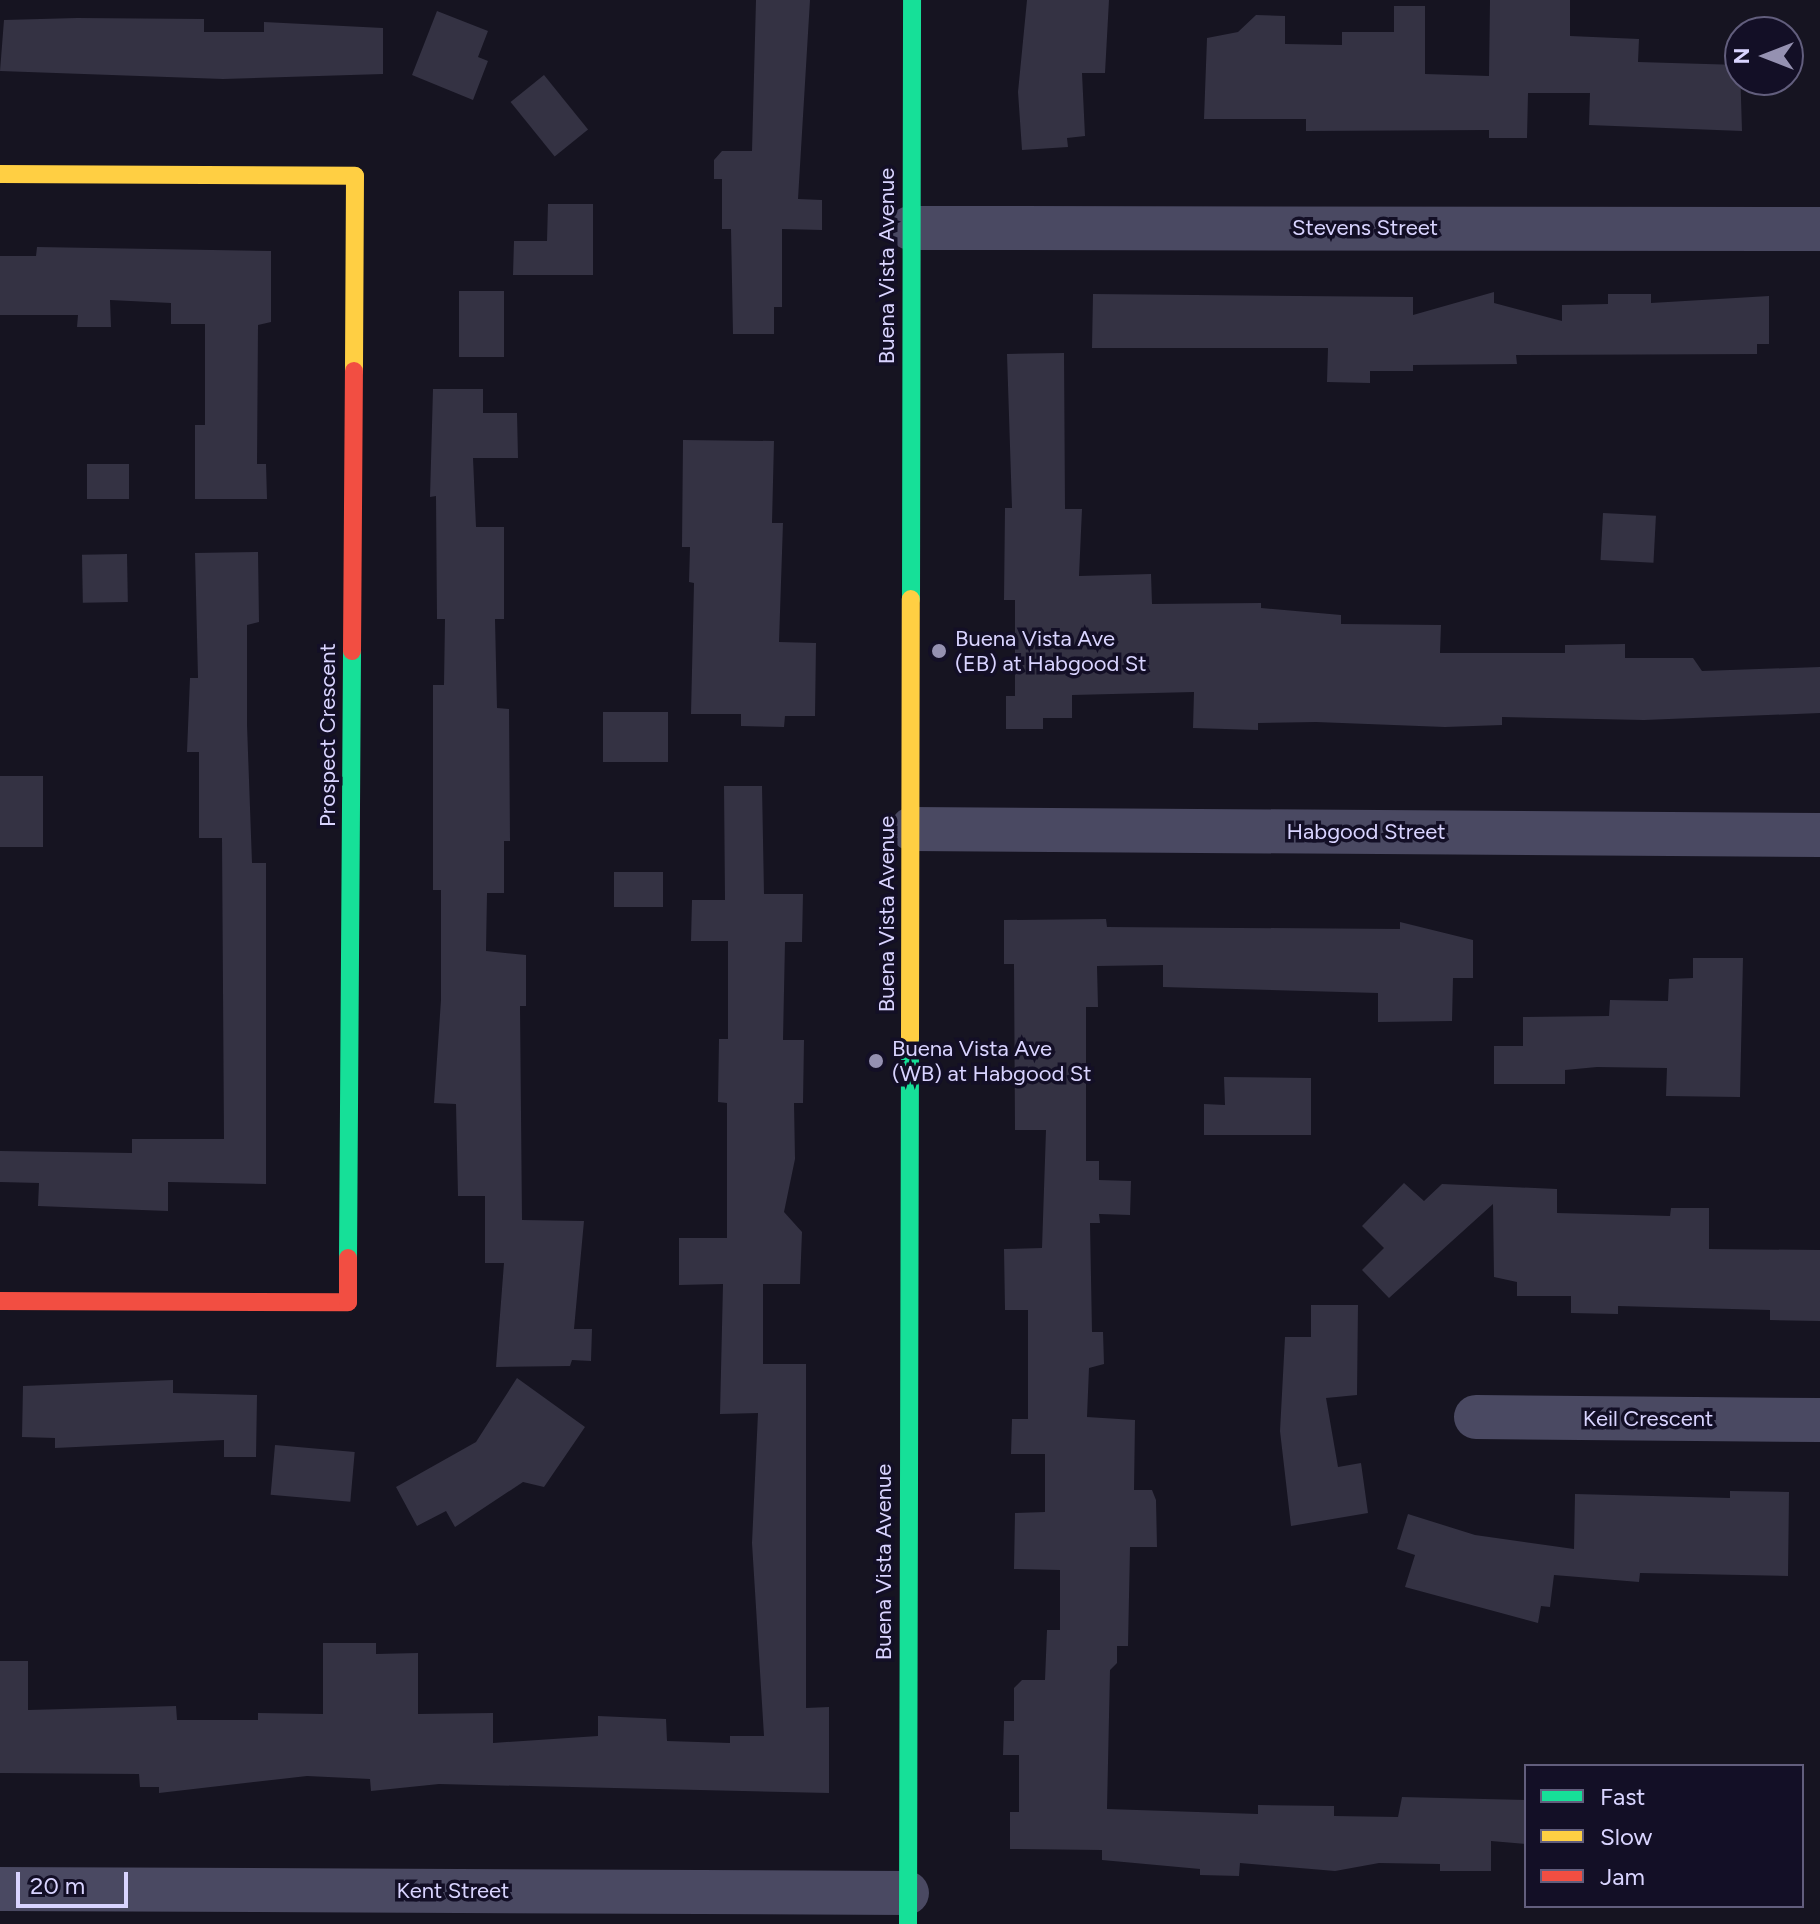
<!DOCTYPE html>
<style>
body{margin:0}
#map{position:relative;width:1820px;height:1924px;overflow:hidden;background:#161421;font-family:Figtree,sans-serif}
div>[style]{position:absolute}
.building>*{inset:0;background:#343243;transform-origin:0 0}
.street>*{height:44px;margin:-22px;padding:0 22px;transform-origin:22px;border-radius:22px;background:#4a4962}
.fast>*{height:18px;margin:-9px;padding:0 9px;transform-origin:9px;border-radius:9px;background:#16e098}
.slow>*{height:18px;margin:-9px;padding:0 9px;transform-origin:9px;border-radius:9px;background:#ffcf43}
.jam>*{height:18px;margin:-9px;padding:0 9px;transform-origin:9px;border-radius:9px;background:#f24e42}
.dots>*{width:22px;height:22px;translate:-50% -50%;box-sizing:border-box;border:4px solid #130f26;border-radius:50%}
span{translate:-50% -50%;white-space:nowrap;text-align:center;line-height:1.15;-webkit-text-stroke:7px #130f26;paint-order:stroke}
.street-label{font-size:22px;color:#d9d4ff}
.poi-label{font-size:22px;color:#d9d4ff}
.left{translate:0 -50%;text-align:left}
.legend{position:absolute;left:1524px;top:1764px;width:280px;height:144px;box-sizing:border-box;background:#130f26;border:2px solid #625e7d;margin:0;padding:10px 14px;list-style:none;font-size:24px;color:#d9d4ff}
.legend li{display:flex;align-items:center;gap:16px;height:40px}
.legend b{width:40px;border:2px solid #625e7d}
.north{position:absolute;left:1724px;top:16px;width:80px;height:80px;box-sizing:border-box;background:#130f26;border:2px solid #625e7d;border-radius:50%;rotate:270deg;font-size:22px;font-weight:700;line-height:32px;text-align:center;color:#d9d4ff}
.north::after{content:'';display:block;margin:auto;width:28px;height:36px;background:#9591b1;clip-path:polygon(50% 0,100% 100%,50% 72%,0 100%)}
.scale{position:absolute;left:16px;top:1872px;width:112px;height:36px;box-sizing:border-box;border:4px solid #d9d4ff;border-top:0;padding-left:10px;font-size:24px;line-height:28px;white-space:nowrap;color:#d9d4ff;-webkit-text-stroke:6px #130f26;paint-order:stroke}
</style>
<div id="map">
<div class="building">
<i style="clip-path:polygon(756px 0,810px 0,798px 199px,822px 200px,822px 230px,782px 229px,782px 307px,774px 307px,774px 334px,733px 334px,731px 229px,722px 229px,722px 179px,714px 179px,714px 160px,722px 151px,752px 151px)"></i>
<i style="clip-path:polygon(1027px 0,1109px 0,1105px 73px,1082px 73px,1085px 136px,1067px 138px,1068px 147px,1022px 150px,1018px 92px)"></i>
<i style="clip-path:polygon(1490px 0,1570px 0,1570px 36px,1639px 39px,1638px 62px,1740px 65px,1742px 131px,1589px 125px,1590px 93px,1528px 93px,1527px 138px,1489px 138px,1489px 130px,1306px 131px,1306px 119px,1204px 119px,1207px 38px,1238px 32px,1256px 15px,1285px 16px,1285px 44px,1342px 45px,1342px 32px,1394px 32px,1394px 6px,1425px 6px,1425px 74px,1489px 76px)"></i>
<i style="clip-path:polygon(437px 11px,488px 31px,478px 57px,488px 61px,473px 100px,412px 75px)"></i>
<i style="clip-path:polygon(77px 18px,204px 19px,204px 32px,264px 32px,264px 22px,383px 28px,383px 74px,223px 79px,0 71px,4px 20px)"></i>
<i style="left:544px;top:75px;width:70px;height:43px;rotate:51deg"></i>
<i style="clip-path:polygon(548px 204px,593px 204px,593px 275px,513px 275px,514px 241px,547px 241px)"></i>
<i style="clip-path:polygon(37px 247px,271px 251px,271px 322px,258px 325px,257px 464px,266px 464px,267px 499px,195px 499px,195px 425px,205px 425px,205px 324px,171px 324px,171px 303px,110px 300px,111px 327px,77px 327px,78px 315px,0 315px,0 256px,36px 256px)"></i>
<i style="left:459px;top:291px;width:45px;height:66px"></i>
<i style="clip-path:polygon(1494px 292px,1494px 303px,1562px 321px,1562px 305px,1608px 304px,1608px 294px,1651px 294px,1651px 303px,1769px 296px,1769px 344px,1757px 344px,1757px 354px,1516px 355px,1517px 364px,1413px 365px,1413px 371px,1370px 371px,1370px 383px,1327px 382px,1328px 348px,1092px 348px,1093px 294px,1413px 297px,1413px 315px)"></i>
<i style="clip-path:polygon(1064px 353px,1065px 509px,1082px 509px,1079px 576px,1151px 574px,1152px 604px,1261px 603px,1261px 608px,1341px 615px,1341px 624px,1441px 625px,1440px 653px,1565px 653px,1565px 645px,1625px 644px,1625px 658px,1693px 658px,1702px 671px,1820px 667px,1820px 713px,1644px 720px,1502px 717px,1502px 725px,1445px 727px,1316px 722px,1258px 723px,1258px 730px,1193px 728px,1194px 692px,1072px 695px,1072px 718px,1043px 718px,1043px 729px,1006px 729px,1006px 696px,1015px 696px,1015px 600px,1004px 600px,1005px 508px,1012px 508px,1007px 354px)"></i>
<i style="clip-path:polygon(433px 389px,483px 389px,483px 413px,517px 413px,518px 458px,473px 458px,476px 527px,504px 527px,504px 619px,495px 619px,497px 708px,509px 709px,510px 841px,504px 841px,504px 893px,487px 893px,486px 951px,526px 955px,526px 1006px,520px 1006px,522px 1220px,584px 1221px,574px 1329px,592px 1329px,591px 1361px,572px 1360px,570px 1366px,496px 1367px,504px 1263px,485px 1263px,485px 1196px,458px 1196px,456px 1104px,434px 1103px,441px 1000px,441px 890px,433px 890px,433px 685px,444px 685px,445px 619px,437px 619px,436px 496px,430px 497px)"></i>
<i style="clip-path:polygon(683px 440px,774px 441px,772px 523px,783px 523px,779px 642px,816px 643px,815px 716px,785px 716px,784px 727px,741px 726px,741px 714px,691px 714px,694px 583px,689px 582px,690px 547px,682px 547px)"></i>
<i style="left:87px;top:464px;width:42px;height:35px"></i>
<i style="left:1603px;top:513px;width:53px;height:47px;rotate:3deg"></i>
<i style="clip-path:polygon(258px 552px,259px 622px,247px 625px,247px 725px,252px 863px,266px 863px,266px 1184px,168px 1182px,168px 1211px,38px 1206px,39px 1183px,0 1182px,0 1151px,132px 1153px,132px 1139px,224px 1139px,222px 838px,199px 838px,199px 752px,187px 752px,190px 678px,198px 678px,195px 553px)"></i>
<i style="left:127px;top:554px;width:48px;height:45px;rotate:89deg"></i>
<i style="left:603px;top:712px;width:65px;height:50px"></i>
<i style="left:0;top:776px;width:43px;height:71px"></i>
<i style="clip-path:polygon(724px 786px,762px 786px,764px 894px,803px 894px,802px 942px,785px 942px,783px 1040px,804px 1040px,803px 1103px,794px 1103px,795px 1159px,784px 1212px,802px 1232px,800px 1284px,763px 1284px,763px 1364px,806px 1364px,806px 1708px,829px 1707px,829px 1793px,439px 1784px,371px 1791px,370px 1779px,307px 1776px,159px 1793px,159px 1787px,140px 1787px,139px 1774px,0 1773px,0 1661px,28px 1661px,28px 1710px,176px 1706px,177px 1720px,258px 1720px,258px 1713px,323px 1714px,323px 1643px,376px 1643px,376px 1654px,418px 1653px,418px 1714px,493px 1713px,493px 1743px,598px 1736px,598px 1716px,666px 1719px,667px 1741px,730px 1743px,730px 1736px,764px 1736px,752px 1543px,758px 1413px,720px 1414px,723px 1284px,679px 1285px,679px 1238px,727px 1238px,727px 1103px,718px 1102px,719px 1039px,728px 1039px,728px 941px,691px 941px,692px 900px,725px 900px)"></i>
<i style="left:614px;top:872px;width:49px;height:35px"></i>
<i style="clip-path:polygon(1106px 919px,1107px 927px,1400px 929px,1400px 922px,1473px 940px,1473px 978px,1453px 978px,1452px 1021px,1378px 1022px,1378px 993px,1163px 987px,1163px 965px,1097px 966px,1098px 1007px,1086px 1007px,1086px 1161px,1099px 1161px,1099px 1180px,1131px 1181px,1130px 1215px,1099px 1214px,1100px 1223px,1090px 1223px,1092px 1332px,1103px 1332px,1104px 1364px,1089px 1368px,1087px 1417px,1135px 1420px,1134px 1490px,1152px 1490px,1156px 1500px,1157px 1547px,1130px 1547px,1128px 1646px,1117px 1646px,1117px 1663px,1110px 1670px,1107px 1809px,1258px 1814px,1258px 1805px,1334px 1806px,1334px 1816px,1398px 1817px,1402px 1797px,1526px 1800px,1526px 1844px,1491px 1841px,1491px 1871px,1440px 1871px,1440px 1864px,1379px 1863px,1335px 1871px,1240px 1863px,1239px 1876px,1200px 1875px,1200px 1869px,1102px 1860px,1102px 1850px,1010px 1849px,1010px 1812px,1019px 1812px,1019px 1755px,1003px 1755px,1004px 1721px,1014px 1721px,1014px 1688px,1022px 1680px,1045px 1680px,1047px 1630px,1060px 1630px,1060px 1570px,1014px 1569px,1015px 1513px,1045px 1512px,1045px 1454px,1011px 1454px,1012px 1419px,1028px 1419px,1028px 1310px,1005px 1310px,1004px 1249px,1042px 1248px,1046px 1130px,1015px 1130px,1014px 964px,1004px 964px,1004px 920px)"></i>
<i style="clip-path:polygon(1693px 958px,1743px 958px,1740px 1097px,1666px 1096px,1667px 1068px,1597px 1067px,1565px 1070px,1565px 1084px,1494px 1084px,1494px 1046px,1523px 1046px,1523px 1017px,1609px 1016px,1610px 1000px,1668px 1001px,1669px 979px,1693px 978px)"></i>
<i style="clip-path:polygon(1224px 1077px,1311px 1078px,1311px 1135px,1204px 1135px,1204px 1104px,1225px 1105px)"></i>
<i style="clip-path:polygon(1404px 1183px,1424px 1201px,1442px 1184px,1557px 1189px,1557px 1213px,1670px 1216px,1671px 1208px,1709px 1208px,1709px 1249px,1820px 1250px,1820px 1321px,1770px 1320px,1770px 1310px,1618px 1306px,1618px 1314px,1571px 1313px,1571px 1296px,1517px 1296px,1517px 1282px,1494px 1277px,1493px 1204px,1389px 1298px,1362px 1270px,1384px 1248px,1362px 1226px)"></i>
<i style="clip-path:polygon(1311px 1305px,1358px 1305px,1357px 1395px,1326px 1398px,1338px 1467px,1361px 1463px,1368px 1513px,1291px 1526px,1280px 1431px,1285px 1337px,1311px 1337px)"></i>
<i style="clip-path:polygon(517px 1378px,585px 1427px,544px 1487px,523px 1482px,455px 1527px,446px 1511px,417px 1526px,396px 1487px,476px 1442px)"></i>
<i style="clip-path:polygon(173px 1380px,173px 1393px,257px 1395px,256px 1457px,224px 1457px,224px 1440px,55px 1448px,55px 1438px,22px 1437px,23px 1386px)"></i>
<i style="left:275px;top:1445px;width:80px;height:50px;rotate:5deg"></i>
<i style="clip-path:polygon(1730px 1491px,1789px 1492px,1788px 1576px,1640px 1573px,1639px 1582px,1554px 1575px,1550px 1607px,1541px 1606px,1538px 1623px,1405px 1587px,1415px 1555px,1397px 1549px,1408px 1514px,1475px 1535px,1574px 1549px,1575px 1494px,1730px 1498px)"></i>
</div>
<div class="street">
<i style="left:910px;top:228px;width:910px;rotate:0.06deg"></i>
<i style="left:912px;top:829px;width:908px;rotate:0.38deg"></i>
<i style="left:1476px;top:1417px;width:344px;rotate:0.5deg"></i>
<i style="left:0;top:1889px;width:907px;rotate:0.25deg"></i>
</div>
<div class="fast">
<i style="left:911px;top:599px;width:599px;rotate:-89.9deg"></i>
<i style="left:348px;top:1258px;width:607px;rotate:-89.62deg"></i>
<i style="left:908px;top:1924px;width:885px;rotate:-89.87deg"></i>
</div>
<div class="slow">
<i style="left:0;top:174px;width:355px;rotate:0.3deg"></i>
<i style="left:355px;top:176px;width:195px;rotate:90.3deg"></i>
<i style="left:910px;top:1039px;width:440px;rotate:-89.9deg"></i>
</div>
<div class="jam">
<i style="left:352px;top:651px;width:280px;rotate:-89.6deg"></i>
<i style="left:0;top:1301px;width:348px;rotate:0.2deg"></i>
<i style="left:348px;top:1302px;width:44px;rotate:-90deg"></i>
</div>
<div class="dots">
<i style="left:939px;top:651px;background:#9591b1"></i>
<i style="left:876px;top:1061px;background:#9591b1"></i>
</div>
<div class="street-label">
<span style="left:1365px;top:228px">Stevens Street</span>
<span style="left:887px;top:266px;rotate:-90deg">Buena Vista Avenue</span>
<span style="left:328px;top:735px;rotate:-90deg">Prospect Crescent</span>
<span style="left:1366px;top:832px">Habgood Street</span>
<span style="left:887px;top:914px;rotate:-90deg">Buena Vista Avenue</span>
<span style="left:1648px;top:1419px">Keil Crescent</span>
<span style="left:884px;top:1562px;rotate:-90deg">Buena Vista Avenue</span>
<span style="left:453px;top:1891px">Kent Street</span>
</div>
<div class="poi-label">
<span class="left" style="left:955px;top:651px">Buena Vista Ave<br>(EB) at Habgood St</span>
<span class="left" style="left:892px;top:1061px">Buena Vista Ave<br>(WB) at Habgood St</span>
</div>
<ul class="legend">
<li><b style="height:10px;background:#16e098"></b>Fast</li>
<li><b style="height:10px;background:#ffcf43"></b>Slow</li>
<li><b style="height:10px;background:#f24e42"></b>Jam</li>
</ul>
<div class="north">N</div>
<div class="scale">20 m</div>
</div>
